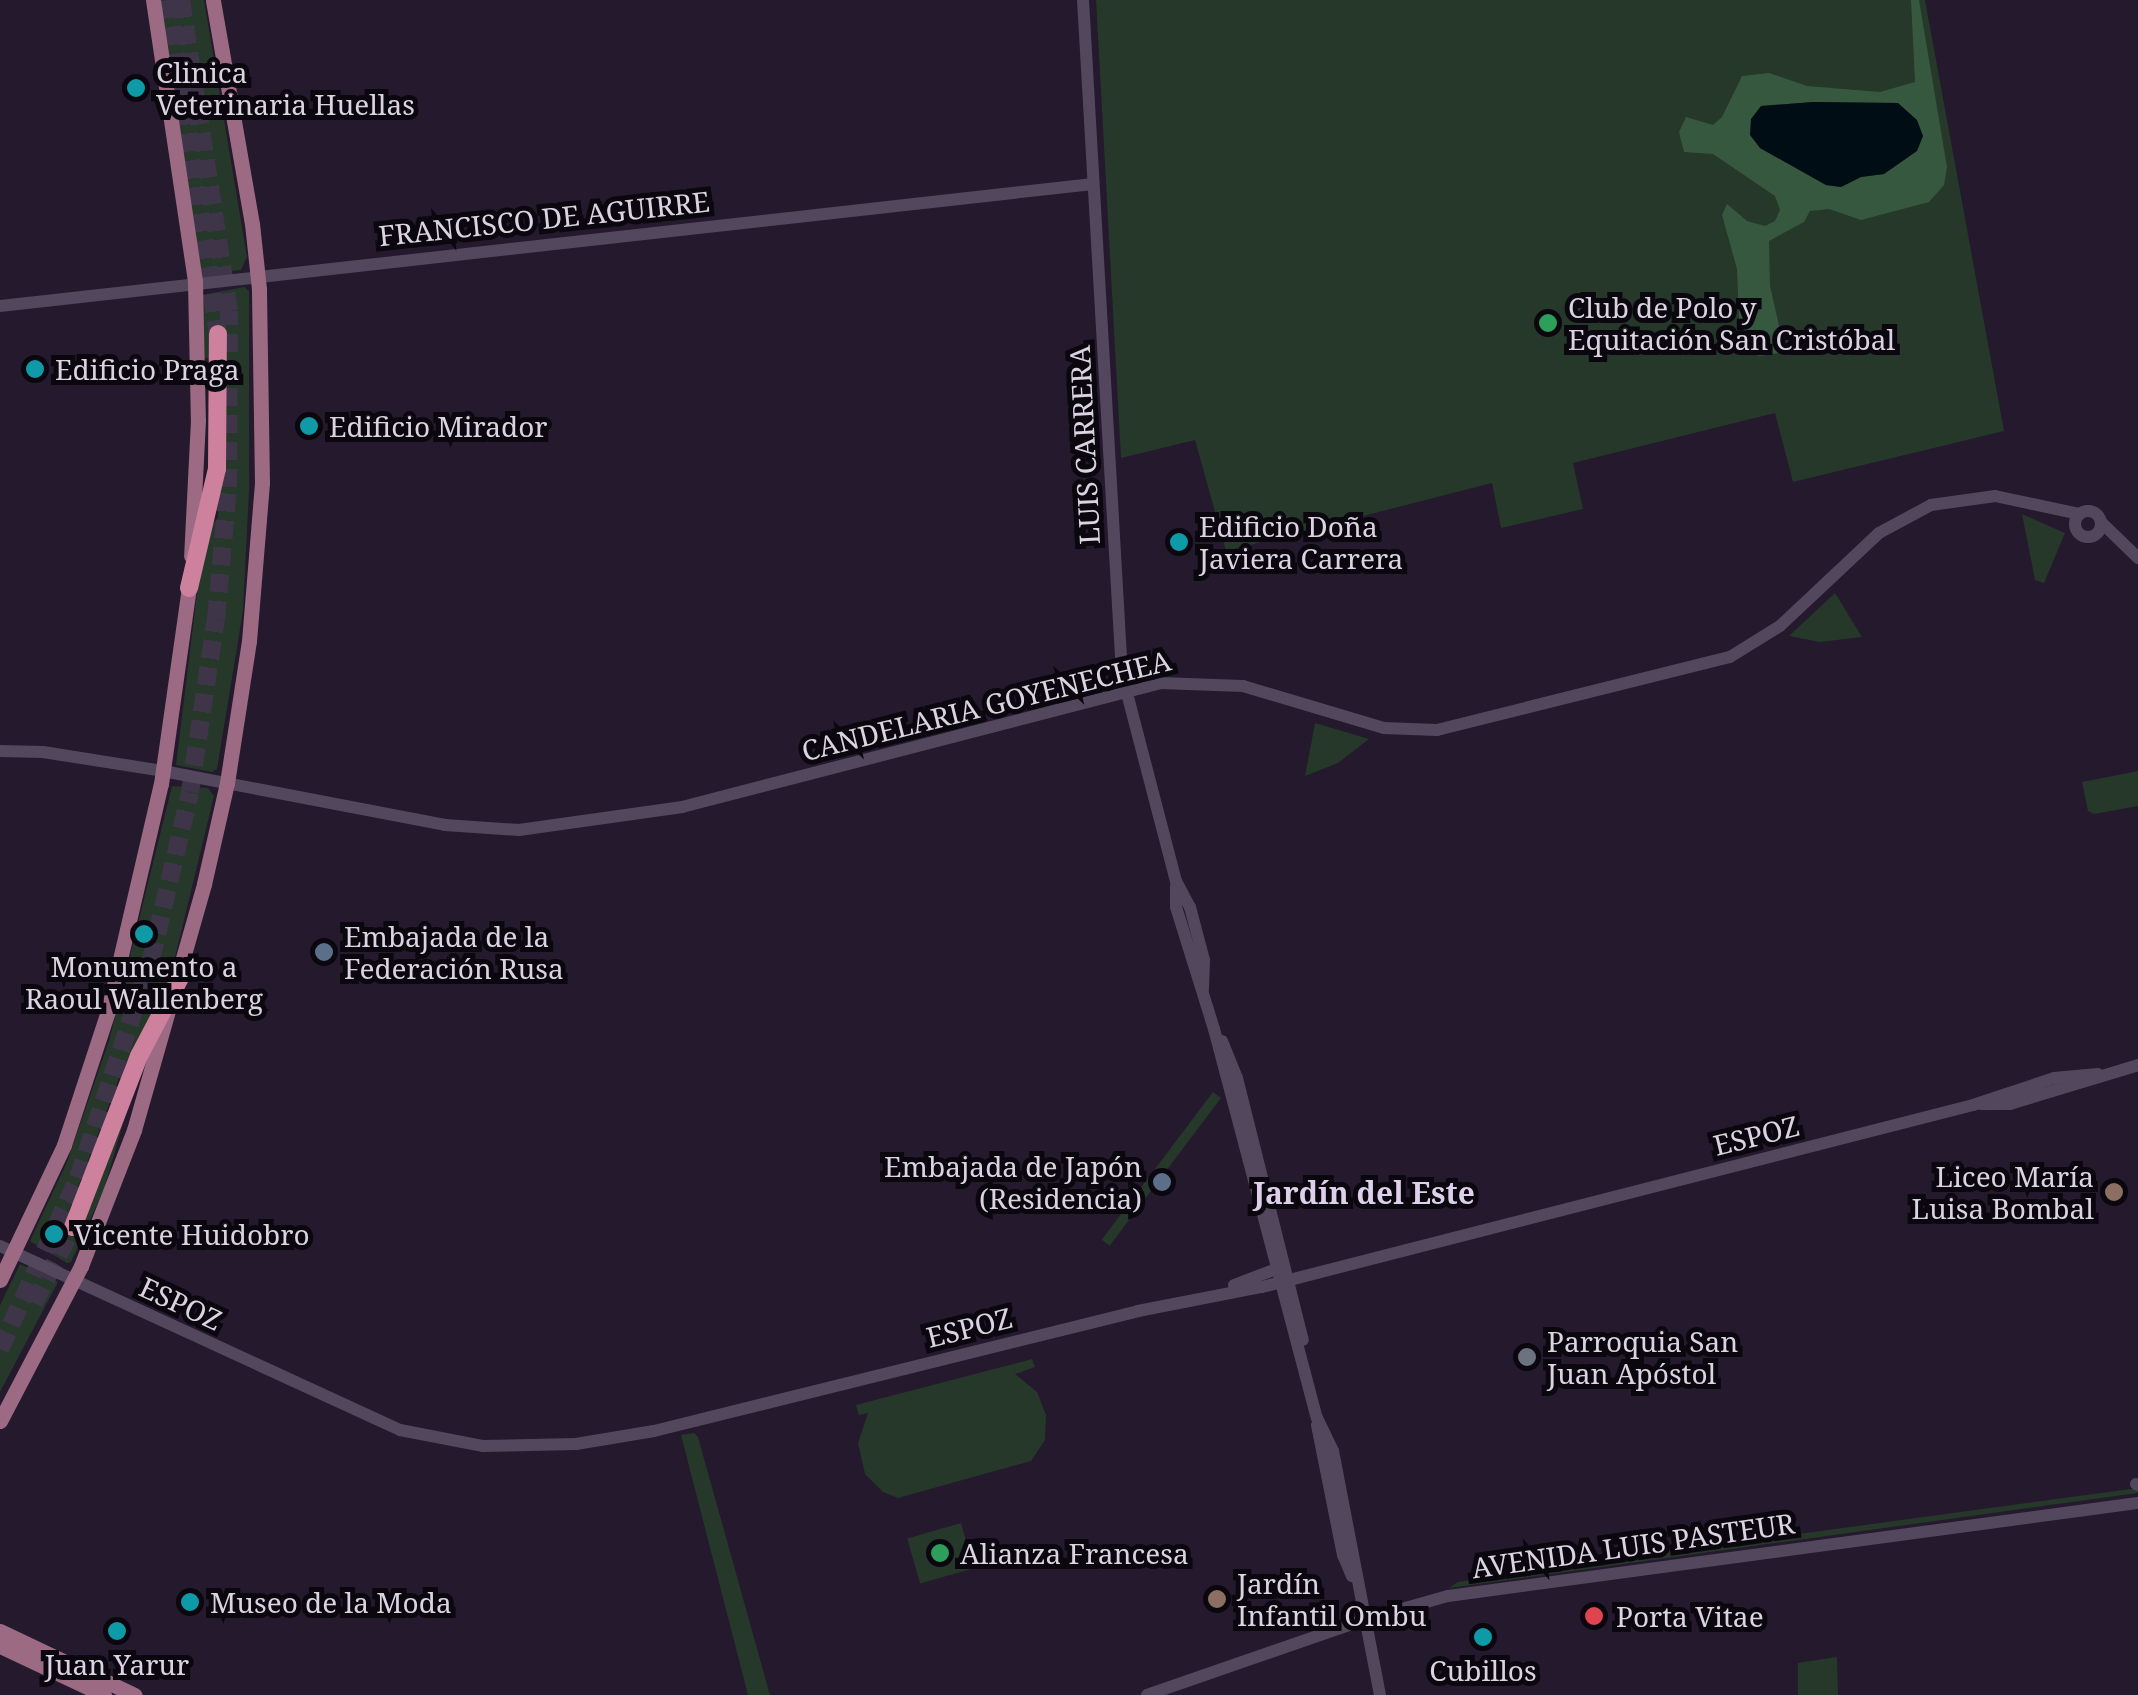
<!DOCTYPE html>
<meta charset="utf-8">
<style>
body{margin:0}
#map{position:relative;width:2138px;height:1695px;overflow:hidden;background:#24192d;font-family:"Noto Serif",serif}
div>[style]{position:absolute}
.green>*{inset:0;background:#25382a;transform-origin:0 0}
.forest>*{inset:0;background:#36583f}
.water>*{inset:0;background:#000d14}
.highway-tunnel>*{height:18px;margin-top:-9px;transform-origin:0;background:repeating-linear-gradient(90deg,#3f3548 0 18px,transparent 0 27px)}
.secondary>*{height:12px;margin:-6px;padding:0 6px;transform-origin:6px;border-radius:6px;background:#53475d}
.secondary>.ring{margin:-6px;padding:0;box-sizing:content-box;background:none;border:12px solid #53475d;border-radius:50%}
.primary>*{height:15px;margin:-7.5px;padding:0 7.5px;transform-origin:7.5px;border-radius:7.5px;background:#9d6a83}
.highway>*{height:18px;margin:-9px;padding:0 9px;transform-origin:9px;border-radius:9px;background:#ce819d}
.dots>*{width:28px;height:28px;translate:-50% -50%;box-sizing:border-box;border:5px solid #0b070f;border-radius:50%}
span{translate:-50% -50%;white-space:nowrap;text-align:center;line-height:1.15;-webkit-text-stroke:10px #0b070f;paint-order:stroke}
.poi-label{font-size:28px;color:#dbd3e1}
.left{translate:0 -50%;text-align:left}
.right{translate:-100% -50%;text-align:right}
.street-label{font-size:28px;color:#dbd3e1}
.neighbourhood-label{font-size:30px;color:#decfea;font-weight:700}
</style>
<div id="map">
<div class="green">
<i style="clip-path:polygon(155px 0,204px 0,247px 257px,241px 270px,205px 274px,198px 269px)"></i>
<i style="clip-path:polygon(1096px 0,1925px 0,2004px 431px,1793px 482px,1775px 413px,1573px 463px,1583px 509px,1501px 528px,1492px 483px,1226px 551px,1195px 440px,1121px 458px)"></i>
<i style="clip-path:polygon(244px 287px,249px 291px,249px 491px,243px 611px,217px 769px,212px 772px,176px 765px,204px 536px,218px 517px,221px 452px,213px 359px,203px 358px,202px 295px)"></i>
<i style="clip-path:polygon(2022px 514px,2065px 533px,2044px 583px,2035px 580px)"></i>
<i style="clip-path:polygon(1835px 593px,1862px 637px,1820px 642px,1789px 636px)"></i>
<i style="clip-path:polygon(1315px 723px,1369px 739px,1338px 763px,1305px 776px)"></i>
<i style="clip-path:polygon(2138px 771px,2138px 806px,2094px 814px,2088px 811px,2082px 782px)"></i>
<i style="clip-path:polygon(172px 786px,208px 788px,214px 796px,168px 986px,122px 1070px,64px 1224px,74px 1229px,136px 1079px,104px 1189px,71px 1262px,67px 1263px,30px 1241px,67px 1162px,109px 1041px)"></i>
<i style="left:1213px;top:1092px;width:10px;height:185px;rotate:37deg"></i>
<i style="clip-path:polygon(20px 1264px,58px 1282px,0 1392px,0 1305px)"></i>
<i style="clip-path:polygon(1032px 1359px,1035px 1367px,1015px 1374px,1037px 1392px,1046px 1415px,1045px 1440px,1031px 1461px,898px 1498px,883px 1492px,865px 1474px,858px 1443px,868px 1413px,859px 1415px,856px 1405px)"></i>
<i style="clip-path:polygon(694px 1433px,698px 1437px,770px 1695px,748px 1695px,681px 1435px)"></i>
<i style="clip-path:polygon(2138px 1488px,2138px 1493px,1449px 1588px,1458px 1582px,1510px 1573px)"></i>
<i style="left:961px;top:1523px;width:47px;height:56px;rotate:74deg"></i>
<i style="clip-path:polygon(1837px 1657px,1838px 1695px,1798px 1695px,1798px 1663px)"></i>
</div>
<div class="forest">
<i style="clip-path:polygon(evenodd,1911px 0,1919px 0,1947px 167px,1944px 185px,1929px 202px,1861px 220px,1829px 209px,1810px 211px,1804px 222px,1769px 241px,1770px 286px,1785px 352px,1759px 356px,1740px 343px,1737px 269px,1722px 215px,1727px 204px,1747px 221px,1765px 226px,1775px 221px,1780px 210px,1775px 196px,1713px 154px,1684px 152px,1679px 132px,1686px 117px,1713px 125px,1722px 117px,1742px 76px,1769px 73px,1807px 86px,1880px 92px,1915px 82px,1911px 0,1813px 102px,1898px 103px,1884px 174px,1861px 177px,1841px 187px,1826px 185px,1760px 148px,1761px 106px,1813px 102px)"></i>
</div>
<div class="water">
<i style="clip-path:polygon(1813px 102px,1898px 103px,1917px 120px,1923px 136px,1917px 151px,1884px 174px,1861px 177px,1841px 187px,1826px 185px,1760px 148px,1750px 135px,1751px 119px,1761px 106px)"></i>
</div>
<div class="highway-tunnel">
<i style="left:168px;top:0;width:338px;rotate:81.5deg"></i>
<i style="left:34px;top:1303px;width:85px;rotate:-62.8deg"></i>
<i style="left:0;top:1349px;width:188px;rotate:-65.5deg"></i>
<i style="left:78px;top:1178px;width:230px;rotate:-71.5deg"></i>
<i style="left:151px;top:960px;width:172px;rotate:-76.9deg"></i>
<i style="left:190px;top:792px;width:175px;rotate:-81.5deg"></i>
<i style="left:216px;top:619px;width:133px;rotate:-84.8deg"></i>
<i style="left:228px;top:487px;width:176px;rotate:-89.7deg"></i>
<i style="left:229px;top:311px;width:315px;rotate:-98.8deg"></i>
</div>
<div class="secondary">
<i style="left:1083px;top:0;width:675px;rotate:86.69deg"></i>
<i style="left:1122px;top:674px;width:214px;rotate:75.4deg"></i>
<i style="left:1176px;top:881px;width:30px;rotate:62deg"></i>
<i style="left:1190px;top:907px;width:55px;rotate:75.2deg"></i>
<i style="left:1204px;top:960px;width:29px;rotate:92deg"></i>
<i style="left:0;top:306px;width:1100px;rotate:-6.37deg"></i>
<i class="ring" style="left:2075px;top:511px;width:14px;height:14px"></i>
<i style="left:2101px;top:522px;width:52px;rotate:44.2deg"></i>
<i style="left:0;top:751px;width:43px;rotate:1.3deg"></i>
<i style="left:43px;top:752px;width:121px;rotate:9deg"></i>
<i style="left:163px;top:771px;width:287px;rotate:10.8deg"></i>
<i style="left:445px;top:825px;width:74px;rotate:3.9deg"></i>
<i style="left:519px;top:830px;width:165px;rotate:-8deg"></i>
<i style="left:682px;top:807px;width:494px;rotate:-14.5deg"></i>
<i style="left:1160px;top:683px;width:83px;rotate:2.1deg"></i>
<i style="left:1243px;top:686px;width:147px;rotate:16.6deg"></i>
<i style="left:1384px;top:728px;width:53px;rotate:2.2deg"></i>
<i style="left:1437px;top:730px;width:302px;rotate:-14deg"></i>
<i style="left:1730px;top:657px;width:59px;rotate:-31.8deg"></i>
<i style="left:1780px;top:626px;width:136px;rotate:-43.2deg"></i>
<i style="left:1879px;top:533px;width:59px;rotate:-28.3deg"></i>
<i style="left:1931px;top:505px;width:65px;rotate:-8deg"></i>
<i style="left:1995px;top:496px;width:87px;rotate:12deg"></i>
<i style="left:1176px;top:886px;width:21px;rotate:90deg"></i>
<i style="left:1176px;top:907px;width:128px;rotate:72.7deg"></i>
<i style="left:1214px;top:1029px;width:402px;rotate:75.2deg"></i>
<i style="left:1317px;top:1418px;width:37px;rotate:64deg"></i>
<i style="left:1333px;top:1451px;width:248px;rotate:79.1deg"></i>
<i style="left:1222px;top:1041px;width:40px;rotate:68deg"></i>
<i style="left:1237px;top:1078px;width:270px;rotate:75.9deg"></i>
<i style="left:1981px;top:1104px;width:29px"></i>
<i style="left:2010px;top:1104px;width:134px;rotate:-16.9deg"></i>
<i style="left:0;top:1246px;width:440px;rotate:24.7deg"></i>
<i style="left:400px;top:1430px;width:85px;rotate:10.9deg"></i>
<i style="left:483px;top:1446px;width:93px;rotate:-1.2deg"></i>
<i style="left:576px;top:1444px;width:79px;rotate:-9.5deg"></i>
<i style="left:654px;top:1431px;width:499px;rotate:-13.9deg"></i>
<i style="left:1138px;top:1311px;width:126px;rotate:-11deg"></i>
<i style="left:1262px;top:1287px;width:734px;rotate:-14.36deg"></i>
<i style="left:1973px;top:1105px;width:85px;rotate:-18.4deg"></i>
<i style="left:2054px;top:1078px;width:44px;rotate:-5.2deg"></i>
<i style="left:1234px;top:1285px;width:53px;rotate:-20.8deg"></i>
<i style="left:1317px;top:1425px;width:133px;rotate:78.7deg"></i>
<i style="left:1343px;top:1555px;width:23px;rotate:67deg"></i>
<i style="left:2136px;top:1484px;width:2px;rotate:27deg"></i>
<i style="left:1147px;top:1695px;width:229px;rotate:-19.1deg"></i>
<i style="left:1363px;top:1620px;width:88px;rotate:-15.8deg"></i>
<i style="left:1448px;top:1596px;width:696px;rotate:-7.68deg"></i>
</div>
<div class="primary">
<i style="left:153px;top:0;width:285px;rotate:81.5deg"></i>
<i style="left:195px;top:282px;width:138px;rotate:88.8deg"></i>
<i style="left:198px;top:420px;width:136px;rotate:92.9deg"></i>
<i style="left:0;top:1280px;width:149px;rotate:-64.6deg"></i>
<i style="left:64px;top:1145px;width:141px;rotate:-71.8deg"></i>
<i style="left:108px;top:1011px;width:233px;rotate:-76.9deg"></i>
<i style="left:161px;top:784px;width:207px;rotate:-81.9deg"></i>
<i style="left:0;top:1421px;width:175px;rotate:-62.4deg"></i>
<i style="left:81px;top:1266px;width:146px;rotate:-68.7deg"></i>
<i style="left:134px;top:1130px;width:256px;rotate:-74.1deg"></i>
<i style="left:204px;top:884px;width:104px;rotate:-77.2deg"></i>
<i style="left:227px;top:783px;width:144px;rotate:-81.2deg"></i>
<i style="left:249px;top:641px;width:159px;rotate:-85.3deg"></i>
<i style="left:262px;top:483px;width:194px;rotate:-90.9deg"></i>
<i style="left:259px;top:289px;width:65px;rotate:-96.1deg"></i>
<i style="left:252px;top:224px;width:227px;rotate:-99.9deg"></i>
<i style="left:0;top:1631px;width:149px;rotate:25.4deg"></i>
<i style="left:0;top:1646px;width:115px;rotate:25.2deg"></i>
</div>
<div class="highway">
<i style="left:189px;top:588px;width:122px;rotate:-76.8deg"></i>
<i style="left:217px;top:469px;width:135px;rotate:-89.6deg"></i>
<i style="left:73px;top:1227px;width:183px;rotate:-68.9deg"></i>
<i style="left:139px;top:1056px;width:93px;rotate:-62.3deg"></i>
</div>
<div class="dots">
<i style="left:136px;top:88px;background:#0f9aa8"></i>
<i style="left:1548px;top:323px;background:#2e9e5b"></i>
<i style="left:35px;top:369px;background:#0f9aa8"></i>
<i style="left:309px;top:426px;background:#0f9aa8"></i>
<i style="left:1179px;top:542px;background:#0f9aa8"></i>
<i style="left:144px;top:934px;background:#0f9aa8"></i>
<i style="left:324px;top:952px;background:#5c6f8a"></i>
<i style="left:1162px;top:1182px;background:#5c6f8a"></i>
<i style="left:2114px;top:1192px;background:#8d6e63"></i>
<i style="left:54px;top:1234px;background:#0f9aa8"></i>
<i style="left:1527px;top:1357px;background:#6b7280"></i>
<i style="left:940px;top:1553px;background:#2e9e5b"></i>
<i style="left:1217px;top:1599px;background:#8d6e63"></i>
<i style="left:190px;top:1602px;background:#0f9aa8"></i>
<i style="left:1594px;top:1616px;background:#e0444e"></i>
<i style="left:117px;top:1631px;background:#0f9aa8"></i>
<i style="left:1483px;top:1637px;background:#0f9aa8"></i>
</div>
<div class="poi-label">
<span class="left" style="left:156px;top:88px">Clinica<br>Veterinaria Huellas</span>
<span class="left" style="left:1568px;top:323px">Club de Polo y<br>Equitación San Cristóbal</span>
<span class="left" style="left:55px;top:369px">Edificio Praga</span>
<span class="left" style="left:329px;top:426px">Edificio Mirador</span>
<span class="left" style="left:1199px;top:542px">Edificio Doña<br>Javiera Carrera</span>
<span class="left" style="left:344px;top:952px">Embajada de la<br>Federación Rusa</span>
<span style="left:144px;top:982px">Monumento a<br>Raoul Wallenberg</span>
<span class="right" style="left:1142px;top:1182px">Embajada de Japón<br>(Residencia)</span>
<span class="right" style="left:2094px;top:1192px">Liceo María<br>Luisa Bombal</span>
<span class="left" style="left:74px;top:1234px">Vicente Huidobro</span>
<span class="left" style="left:1547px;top:1357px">Parroquia San<br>Juan Apóstol</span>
<span class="left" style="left:960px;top:1553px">Alianza Francesa</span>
<span class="left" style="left:1237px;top:1599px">Jardín<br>Infantil Ombu</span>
<span class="left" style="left:210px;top:1602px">Museo de la Moda</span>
<span class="left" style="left:1616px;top:1616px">Porta Vitae</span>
<span style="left:117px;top:1664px">Juan Yarur</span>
<span style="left:1483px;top:1670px">Cubillos</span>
</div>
<div class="street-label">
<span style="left:544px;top:218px;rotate:-6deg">FRANCISCO DE AGUIRRE</span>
<span style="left:1084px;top:445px;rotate:-93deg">LUIS CARRERA</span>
<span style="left:986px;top:705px;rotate:-14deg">CANDELARIA GOYENECHEA</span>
<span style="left:1756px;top:1135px;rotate:-14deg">ESPOZ</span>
<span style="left:181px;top:1303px;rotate:25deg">ESPOZ</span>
<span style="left:969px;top:1327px;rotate:-14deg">ESPOZ</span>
<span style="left:1633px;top:1545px;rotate:-8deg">AVENIDA LUIS PASTEUR</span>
</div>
<div class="neighbourhood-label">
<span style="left:1364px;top:1193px">Jardín del Este</span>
</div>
</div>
